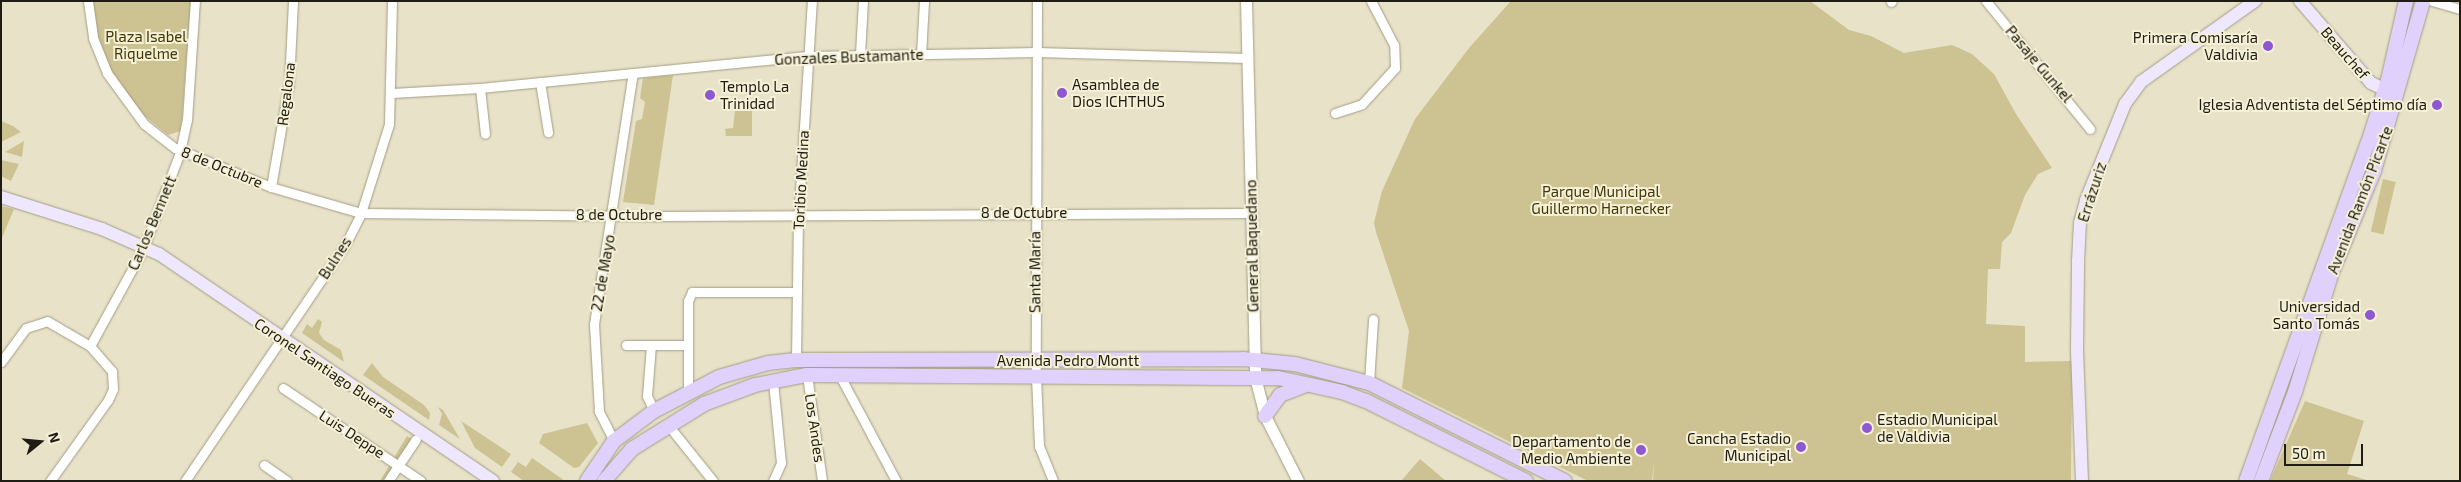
<!DOCTYPE html>
<meta charset="utf-8">
<style>
body{margin:0}
#map{position:relative;width:2461px;height:482px;overflow:hidden;background:#e8e2c9;font-family:"Exo 2",sans-serif}
div>[style]{position:absolute}
.green>*{inset:0;background:#cdc292;transform-origin:0 0}
.roads{filter:drop-shadow(0 0 1px #a39d85) drop-shadow(0 0 1px #a39d85)}
.minor>*{height:9px;margin:-4.5px;padding:0 4.5px;transform-origin:4.5px;border-radius:4.5px;background:#fff}
.tertiary>*{height:11px;margin:-5.5px;padding:0 5.5px;transform-origin:5.5px;border-radius:5.5px;background:#fff}
.secondary>*{height:12px;margin:-6px;padding:0 6px;transform-origin:6px;border-radius:6px;background:#efe7fe}
.primary>*{height:14px;margin:-7px;padding:0 7px;transform-origin:7px;border-radius:7px;background:#e0d0fc}
.dots>*{width:14px;height:14px;translate:-50% -50%;box-sizing:border-box;border:2px solid #f5f0d6;border-radius:50%}
span{translate:-50% -50%;white-space:nowrap;text-align:center;line-height:1.15;-webkit-text-stroke:4px #f5f0d6;paint-order:stroke}
.park-label{font-size:15px;color:#423807}
.poi-label{font-size:15px;color:#1e1c13}
.right{translate:-100% -50%;text-align:right}
.left{translate:0 -50%;text-align:left}
.street-label{font-size:15px;color:#1e1c13}
.frame{position:absolute;inset:0;border:2px solid #1e1c13;pointer-events:none}
.north{position:absolute;left:15px;top:417px;width:50px;height:50px;-webkit-text-stroke:4px #f5f0d6;paint-order:stroke;rotate:73deg;font-size:14px;font-weight:700;line-height:20px;text-align:center;color:#1e1c13}
.north::after{content:'';display:block;margin:auto;width:18px;height:22px;background:#1e1c13;clip-path:polygon(50% 0,100% 100%,50% 72%,0 100%)}
.scale{position:absolute;left:2284px;top:444px;width:79px;height:22px;box-sizing:border-box;border:2px solid #1e1c13;border-top:0;padding-left:6px;font-size:15px;line-height:18px;white-space:nowrap;color:#1e1c13;-webkit-text-stroke:4px #f5f0d6;paint-order:stroke}
</style>
<div id="map">
<div class="green">
<i style="clip-path:polygon(92px 1px,191px 1px,181px 131px,168px 135px,142px 114px,126px 95px,111px 71px,98px 41px)"></i>
<i style="clip-path:polygon(1511px 1px,1810px 1px,1849px 30px,1871px 36px,1904px 53px,1952px 45px,1972px 54px,1994px 74px,2016px 114px,2052px 168px,2038px 174px,2025px 195px,2011px 233px,2002px 242px,2000px 269px,1988px 269px,1986px 324px,2025px 326px,2025px 362px,2072px 361px,2071px 481px,1653px 481px,1654px 461px,1652px 481px,1588px 481px,1402px 388px,1409px 331px,1376px 232px,1374px 223px,1382px 191px,1415px 119px,1469px 48px)"></i>
<i style="clip-path:polygon(673px 75px,654px 205px,623px 202px,636px 121px,642px 119px,645px 102px,640px 98px,643px 78px)"></i>
<i style="clip-path:polygon(735px 111px,752px 111px,752px 136px,726px 136px,725px 129px,733px 128px)"></i>
<i style="clip-path:polygon(1px 121px,13px 126px,21px 132px,1px 142px)"></i>
<i style="clip-path:polygon(24px 141px,22px 157px,5px 152px)"></i>
<i style="clip-path:polygon(1px 160px,19px 164px,11px 181px,1px 176px)"></i>
<i style="left:2383px;top:179px;width:13px;height:54px;rotate:13deg"></i>
<i style="clip-path:polygon(1px 206px,14px 209px,1px 240px)"></i>
<i style="clip-path:polygon(318px 319px,322px 322px,319px 333px,324px 340px,341px 350px,344px 362px,302px 333px,307px 324px,312px 328px)"></i>
<i style="clip-path:polygon(372px 363px,383px 377px,424px 405px,430px 413px,429px 420px,363px 375px)"></i>
<i style="clip-path:polygon(1022px 364px,1022px 370px,885px 370px,909px 365px)"></i>
<i style="clip-path:polygon(2305px 401px,2364px 421px,2347px 474px,2370px 481px,2270px 481px)"></i>
<i style="clip-path:polygon(438px 407px,443px 410px,460px 439px,439px 425px,442px 414px)"></i>
<i style="clip-path:polygon(461px 421px,511px 454px,502px 467px,475px 448px)"></i>
<i style="clip-path:polygon(587px 423px,598px 443px,579px 467px,574px 468px,539px 443px,543px 434px)"></i>
<i style="left:407px;top:436px;width:6px;height:54px;rotate:31deg"></i>
<i style="clip-path:polygon(532px 458px,565px 481px,524px 481px,511px 472px,518px 462px,526px 467px)"></i>
<i style="clip-path:polygon(1420px 459px,1446px 481px,1401px 481px)"></i>
</div>
<div class="roads">
<div class="minor">
<i style="left:88px;top:1px;width:37px;rotate:82deg"></i>
<i style="left:93px;top:38px;width:38px;rotate:68deg"></i>
<i style="left:107px;top:73px;width:63px;rotate:54deg"></i>
<i style="left:144px;top:124px;width:39px;rotate:38deg"></i>
<i style="left:175px;top:148px;width:104px;rotate:22.1deg"></i>
<i style="left:271px;top:187px;width:94px;rotate:16.1deg"></i>
<i style="left:361px;top:213px;width:299px;rotate:0.6deg"></i>
<i style="left:660px;top:216px;width:591px;rotate:-0.29deg"></i>
<i style="left:1037px;top:1px;width:376px;rotate:90.2deg"></i>
<i style="left:1036px;top:377px;width:69px;rotate:87.5deg"></i>
<i style="left:1039px;top:446px;width:38px;rotate:68deg"></i>
<i style="left:1986px;top:1px;width:165px;rotate:50.9deg"></i>
<i style="left:2432px;top:1px;width:29px;rotate:16deg"></i>
<i style="left:1891px;top:2px;width:1px;rotate:-45deg"></i>
<i style="left:860px;top:54px;width:53px;rotate:-86.8deg"></i>
<i style="left:921px;top:55px;width:54px;rotate:-86.8deg"></i>
<i style="left:540px;top:82px;width:51px;rotate:80.9deg"></i>
<i style="left:480px;top:88px;width:46px;rotate:83.8deg"></i>
<i style="left:392px;top:93px;width:88px;rotate:-3.3deg"></i>
<i style="left:480px;top:88px;width:331px;rotate:-5.6deg"></i>
<i style="left:809px;top:56px;width:228px;rotate:-1deg"></i>
<i style="left:1037px;top:52px;width:211px;rotate:1.6deg"></i>
<i style="left:1335px;top:113px;width:28px;rotate:-18deg"></i>
<i style="left:1362px;top:104px;width:49px;rotate:-47.5deg"></i>
<i style="left:1395px;top:68px;width:23px;rotate:-92deg"></i>
<i style="left:1394px;top:45px;width:50px;rotate:-117.6deg"></i>
<i style="left:271px;top:187px;width:106px;rotate:-80.2deg"></i>
<i style="left:289px;top:83px;width:82px;rotate:-87.2deg"></i>
<i style="left:626px;top:345px;width:62px"></i>
<i style="left:651px;top:345px;width:51px;rotate:94.5deg"></i>
<i style="left:647px;top:396px;width:17px;rotate:65deg"></i>
<i style="left:90px;top:346px;width:111px;rotate:-61.3deg"></i>
<i style="left:143px;top:249px;width:104px;rotate:-69.1deg"></i>
<i style="left:180px;top:152px;width:33px;rotate:-78deg"></i>
<i style="left:187px;top:120px;width:119px;rotate:-86.2deg"></i>
<i style="left:796px;top:360px;width:138px;rotate:-89.2deg"></i>
<i style="left:798px;top:222px;width:221px;rotate:-86.4deg"></i>
<i style="left:1px;top:362px;width:42px;rotate:-53.7deg"></i>
<i style="left:26px;top:328px;width:22px;rotate:-18deg"></i>
<i style="left:47px;top:321px;width:50px;rotate:30.2deg"></i>
<i style="left:90px;top:346px;width:33px;rotate:49deg"></i>
<i style="left:112px;top:371px;width:18px;rotate:87deg"></i>
<i style="left:113px;top:389px;width:12px;rotate:114deg"></i>
<i style="left:108px;top:400px;width:100px;rotate:125.6deg"></i>
<i style="left:807px;top:375px;width:107px;rotate:81.9deg"></i>
<i style="left:840px;top:376px;width:119px;rotate:61.9deg"></i>
<i style="left:1369px;top:383px;width:64px;rotate:-86.4deg"></i>
<i style="left:283px;top:388px;width:166px;rotate:34deg"></i>
<i style="left:688px;top:391px;width:90px;rotate:-90deg"></i>
<i style="left:688px;top:301px;width:10px;rotate:-66deg"></i>
<i style="left:692px;top:292px;width:104px"></i>
<i style="left:668px;top:425px;width:72px;rotate:51.2deg"></i>
<i style="left:614px;top:441px;width:34px;rotate:-117deg"></i>
<i style="left:599px;top:411px;width:87px;rotate:-93.3deg"></i>
<i style="left:594px;top:324px;width:254px;rotate:-81.2deg"></i>
<i style="left:264px;top:465px;width:28px;rotate:35deg"></i>
<i style="left:185px;top:481px;width:285px;rotate:-55.9deg"></i>
<i style="left:345px;top:245px;width:36px;rotate:-63deg"></i>
<i style="left:361px;top:213px;width:93px;rotate:-72.5deg"></i>
<i style="left:389px;top:124px;width:123px;rotate:-88.6deg"></i>
<i style="left:388px;top:481px;width:50px;rotate:-56.3deg"></i>
<i style="left:773px;top:481px;width:20px;rotate:-66deg"></i>
<i style="left:781px;top:463px;width:82px;rotate:-95.6deg"></i>
</div>
<div class="tertiary">
<i style="left:1246px;top:1px;width:376px;rotate:88.6deg"></i>
<i style="left:1255px;top:377px;width:40px;rotate:75.6deg"></i>
<i style="left:1265px;top:416px;width:73px;rotate:63.1deg"></i>
</div>
<div class="secondary">
<i style="left:2300px;top:1px;width:108px;rotate:49.1deg"></i>
<i style="left:2371px;top:83px;width:23px;rotate:25deg"></i>
<i style="left:1px;top:197px;width:106px;rotate:17.6deg"></i>
<i style="left:102px;top:229px;width:62px;rotate:23.7deg"></i>
<i style="left:159px;top:254px;width:404px;rotate:34.2deg"></i>
<i style="left:2082px;top:481px;width:133px;rotate:-92.2deg"></i>
<i style="left:2077px;top:348px;width:87px;rotate:-89.3deg"></i>
<i style="left:2078px;top:261px;width:38px;rotate:-87deg"></i>
<i style="left:2080px;top:223px;width:24px;rotate:-75deg"></i>
<i style="left:2086px;top:200px;width:104px;rotate:-67.9deg"></i>
<i style="left:2125px;top:104px;width:27px;rotate:-54deg"></i>
<i style="left:2141px;top:82px;width:140px;rotate:-35.4deg"></i>
</div>
<div class="primary">
<i style="left:1265px;top:416px;width:26px;rotate:-54deg"></i>
<i style="left:1280px;top:395px;width:28px;rotate:-21deg"></i>
<i style="left:587px;top:481px;width:48px;rotate:-56deg"></i>
<i style="left:614px;top:441px;width:50px;rotate:-36.9deg"></i>
<i style="left:654px;top:411px;width:73px;rotate:-27.6deg"></i>
<i style="left:719px;top:377px;width:51px;rotate:-15.9deg"></i>
<i style="left:768px;top:363px;width:28px;rotate:-6deg"></i>
<i style="left:796px;top:360px;width:447px;rotate:-0.1deg"></i>
<i style="left:1243px;top:359px;width:52px;rotate:5.5deg"></i>
<i style="left:1295px;top:364px;width:76px;rotate:14.4deg"></i>
<i style="left:1369px;top:383px;width:219px;rotate:26.6deg"></i>
<i style="left:604px;top:481px;width:43px;rotate:-48.8deg"></i>
<i style="left:632px;top:449px;width:85px;rotate:-32deg"></i>
<i style="left:704px;top:404px;width:54px;rotate:-20.4deg"></i>
<i style="left:755px;top:385px;width:53px;rotate:-10.9deg"></i>
<i style="left:807px;top:375px;width:471px;rotate:0.4deg"></i>
<i style="left:1278px;top:378px;width:66px;rotate:12.3deg"></i>
<i style="left:1342px;top:392px;width:26px;rotate:21deg"></i>
<i style="left:1366px;top:401px;width:179px;rotate:26.6deg"></i>
<i style="left:2246px;top:481px;width:359px;rotate:-70.2deg"></i>
<i style="left:2368px;top:143px;width:66px;rotate:-72.4deg"></i>
<i style="left:2388px;top:80px;width:81px;rotate:-77.2deg"></i>
<i style="left:2261px;top:481px;width:95px;rotate:-69.1deg"></i>
<i style="left:2295px;top:392px;width:126px;rotate:-72.9deg"></i>
<i style="left:2332px;top:272px;width:109px;rotate:-67.4deg"></i>
<i style="left:2374px;top:171px;width:177px;rotate:-73.9deg"></i>
</div>
</div>
<div class="dots">
<i style="left:2268px;top:46px;background:#8d58d1"></i>
<i style="left:1062px;top:93px;background:#8d58d1"></i>
<i style="left:710px;top:95px;background:#8d58d1"></i>
<i style="left:2437px;top:105px;background:#8d58d1"></i>
<i style="left:2370px;top:315px;background:#8d58d1"></i>
<i style="left:1867px;top:428px;background:#8d58d1"></i>
<i style="left:1801px;top:447px;background:#8d58d1"></i>
<i style="left:1641px;top:450px;background:#8d58d1"></i>
</div>
<div class="park-label">
<span style="left:146px;top:45px">Plaza Isabel<br>Riquelme</span>
<span style="left:1601px;top:200px">Parque Municipal<br>Guillermo Harnecker</span>
</div>
<div class="poi-label">
<span class="right" style="left:2258px;top:46px">Primera Comisaría<br>Valdivia</span>
<span class="left" style="left:1072px;top:93px">Asamblea de<br>Dios ICHTHUS</span>
<span class="left" style="left:720px;top:95px">Templo La<br>Trinidad</span>
<span class="right" style="left:2427px;top:105px">Iglesia Adventista del Séptimo día</span>
<span class="right" style="left:2360px;top:315px">Universidad<br>Santo Tomás</span>
<span class="left" style="left:1877px;top:428px">Estadio Municipal<br>de Valdivia</span>
<span class="right" style="left:1791px;top:447px">Cancha Estadio<br>Municipal</span>
<span class="right" style="left:1631px;top:450px">Departamento de<br>Medio Ambiente</span>
</div>
<div class="street-label">
<span style="left:2345px;top:53px;rotate:49deg">Beauchef</span>
<span style="left:849px;top:57px;rotate:-2deg">Gonzales Bustamante</span>
<span style="left:2039px;top:64px;rotate:50deg">Pasaje Gunkel</span>
<span style="left:286px;top:94px;rotate:-83deg">Regalona</span>
<span style="left:222px;top:167px;rotate:22deg">8 de Octubre</span>
<span style="left:801px;top:180px;rotate:-87deg">Toribio Medina</span>
<span style="left:2092px;top:192px;rotate:-72deg">Errázuriz</span>
<span style="left:2360px;top:200px;rotate:-69deg">Avenida Ramón Picarte</span>
<span style="left:1024px;top:213px">8 de Octubre</span>
<span style="left:619px;top:215px">8 de Octubre</span>
<span style="left:152px;top:223px;rotate:-67deg">Carlos Bennett</span>
<span style="left:1252px;top:246px;rotate:-91deg">General Baquedano</span>
<span style="left:335px;top:258px;rotate:-57deg">Bulnes</span>
<span style="left:1035px;top:272px;rotate:-90deg">Santa María</span>
<span style="left:603px;top:273px;rotate:-80deg">22 de Mayo</span>
<span style="left:1068px;top:361px">Avenida Pedro Montt</span>
<span style="left:325px;top:368px;rotate:34deg">Coronel Santiago Bueras</span>
<span style="left:815px;top:428px;rotate:82deg">Los Andes</span>
<span style="left:352px;top:434px;rotate:33deg">Luis Deppe</span>
</div>
<div class="frame"></div>
<div class="north">N</div>
<div class="scale">50 m</div>
</div>
